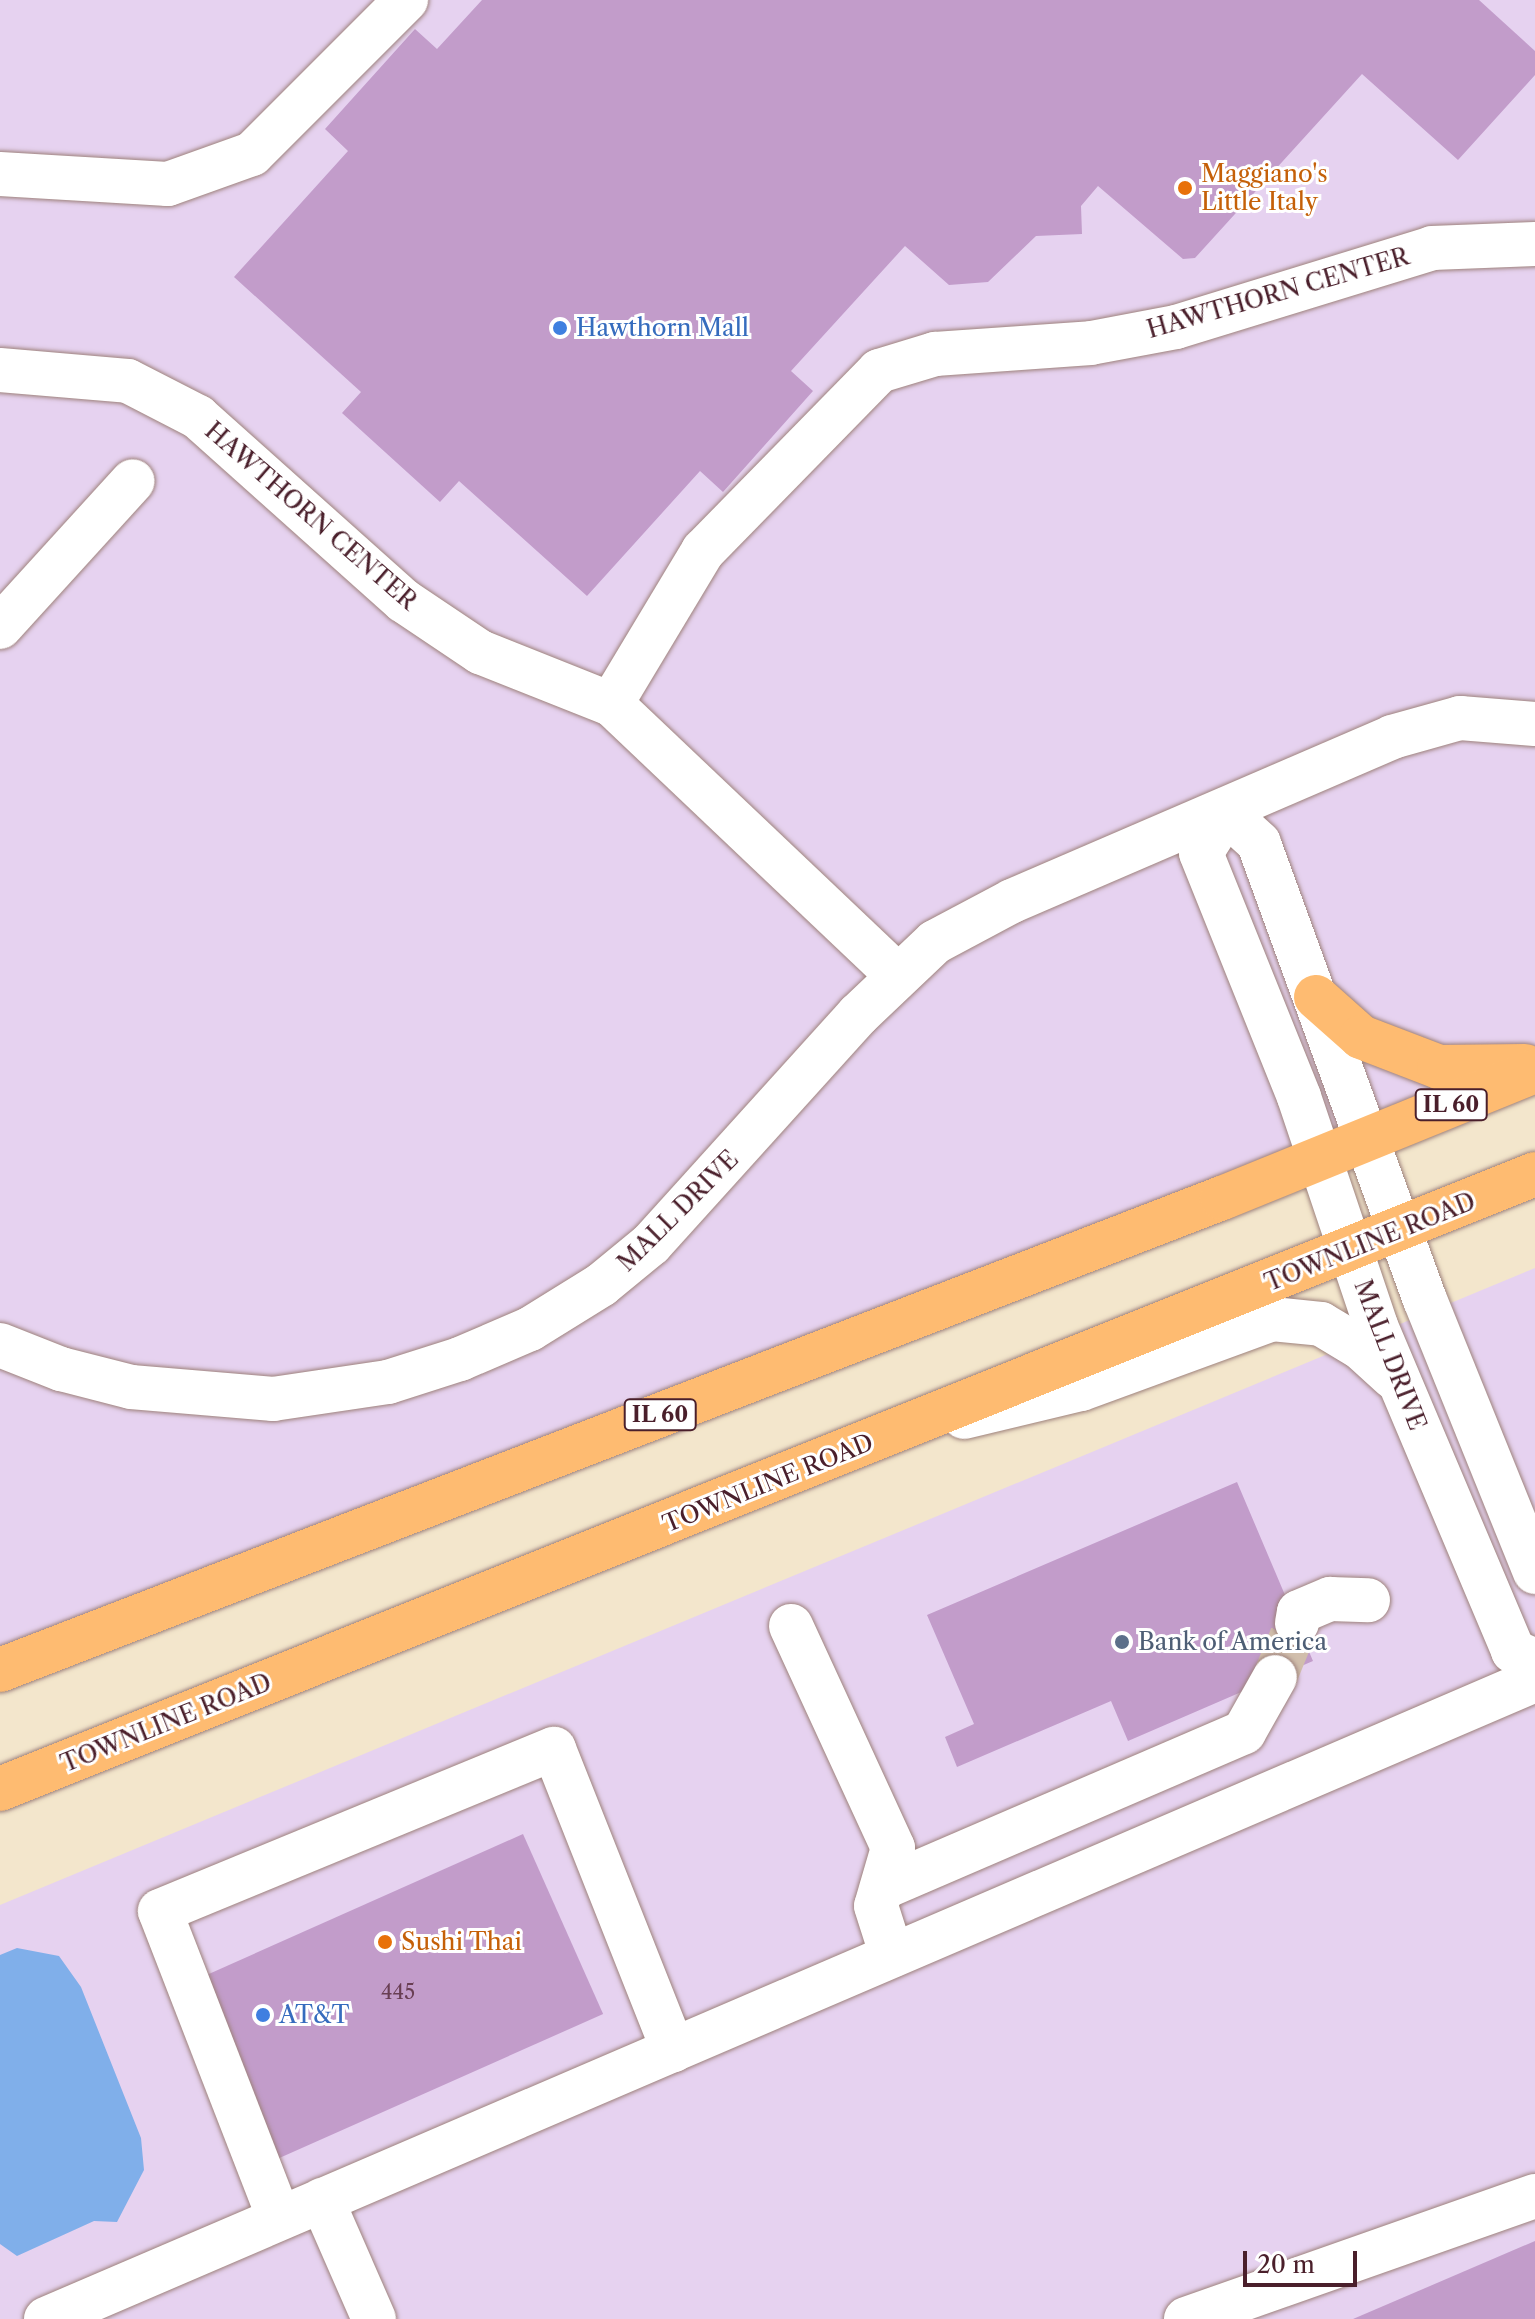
<!DOCTYPE html>
<style>
body{margin:0}
#map{position:relative;width:1535px;height:2319px;overflow:hidden;background:#f3e6cc;font-family:"Libre Caslon Text",serif}
div>[style]{position:absolute}
.built>*{inset:0;background:#e6d2f0}
.water>*{inset:0;background:#80afea}
.building>*{inset:0;background:#c29cca;transform-origin:0 0}
.minor-tunnel>*{height:44px;margin-top:-22px;transform-origin:0;background:repeating-linear-gradient(90deg,#d1beac 0 44px,transparent 0 66px)}
.roads{filter:drop-shadow(0 0 2px #9e827c) drop-shadow(0 0 2px #9e827c)}
.minor>*{height:44px;margin:-22px;padding:0 22px;transform-origin:22px;border-radius:22px;background:#fff}
.major>*{height:44px;margin:-22px;padding:0 22px;transform-origin:22px;border-radius:22px;background:#febb71}
.dots>*{width:22px;height:22px;translate:-50% -50%;box-sizing:border-box;border:4px solid #fff;border-radius:50%}
span{translate:-50% -50%;white-space:nowrap;text-align:center;line-height:1.15;-webkit-text-stroke:6px #fff;paint-order:stroke}
.number-label{font-size:20px;color:#683e53}
.number-label span{-webkit-text-stroke-width:0}
.shield-label span{padding:2px 6px;background:#fff;border:2px solid;border-radius:6px;-webkit-text-stroke-width:0}
.shield-label{font-size:22px;color:#4a1f2b;font-weight:700}
.food-label{font-size:24px;color:#c56008}
.left{translate:0 -50%;text-align:left}
.street-label{font-size:24px;color:#4a1f2b}
.shop-label{font-size:24px;color:#366cbe}
.service-label{font-size:24px;color:#4e5e75}
.scale{position:absolute;left:1243px;top:2251px;width:114px;height:36px;box-sizing:border-box;border:4px solid #4a1f2b;border-top:0;padding-left:10px;font-size:24px;line-height:28px;white-space:nowrap;color:#4a1f2b;-webkit-text-stroke:6px #fff;paint-order:stroke}
</style>
<div id="map">
<div class="built">
<i style="clip-path:polygon(0 0,1535px 0,1535px 1049px,1318px 1139px,0 1649px)"></i>
<i style="clip-path:polygon(1535px 1268px,1535px 2319px,0 2319px,0 1905px)"></i>
</div>
<div class="water">
<i style="clip-path:polygon(17px 1948px,59px 1956px,81px 1987px,141px 2138px,144px 2170px,117px 2222px,94px 2221px,17px 2256px,0 2244px,0 1955px)"></i>
</div>
<div class="building">
<i style="clip-path:polygon(482px 0,1479px 0,1535px 51px,1535px 75px,1458px 160px,1362px 74px,1195px 258px,1183px 259px,1098px 186px,1081px 206px,1082px 234px,1036px 236px,988px 282px,949px 285px,905px 246px,791px 371px,813px 391px,723px 492px,700px 471px,587px 596px,459px 481px,440px 502px,342px 413px,361px 392px,234px 277px,348px 151px,325px 129px,415px 29px,437px 49px)"></i>
<i style="clip-path:polygon(1237px 1482px,1313px 1661px,1128px 1741px,1111px 1701px,957px 1767px,945px 1737px,974px 1724px,927px 1615px)"></i>
<i style="left:523px;top:1834px;width:197px;height:355px;rotate:66deg"></i>
<i style="clip-path:polygon(1535px 2241px,1535px 2319px,1353px 2319px)"></i>
</div>
<div class="minor-tunnel">
<i style="left:1275px;top:1677px;width:58px;rotate:-67.8deg"></i>
</div>
<div class="roads">
<div class="minor">
<i style="left:0;top:174px;width:168px;rotate:3.4deg"></i>
<i style="left:168px;top:184px;width:89px;rotate:-19.7deg"></i>
<i style="left:252px;top:154px;width:218px;rotate:-45deg"></i>
<i style="left:0;top:370px;width:128px;rotate:4.9deg"></i>
<i style="left:128px;top:381px;width:79px;rotate:27.2deg"></i>
<i style="left:198px;top:417px;width:276px;rotate:41.8deg"></i>
<i style="left:404px;top:601px;width:92px;rotate:33.9deg"></i>
<i style="left:480px;top:652px;width:141px;rotate:21.7deg"></i>
<i style="left:0;top:627px;width:197px;rotate:-47.7deg"></i>
<i style="left:897px;top:975px;width:394px;rotate:-136.5deg"></i>
<i style="left:611px;top:704px;width:179px;rotate:-59deg"></i>
<i style="left:703px;top:551px;width:252px;rotate:-45.6deg"></i>
<i style="left:879px;top:371px;width:59px;rotate:-16.9deg"></i>
<i style="left:935px;top:354px;width:156px;rotate:-4deg"></i>
<i style="left:1091px;top:343px;width:86px;rotate:-10.7deg"></i>
<i style="left:1176px;top:327px;width:268px;rotate:-17.1deg"></i>
<i style="left:1432px;top:248px;width:103px;rotate:-2.2deg"></i>
<i style="left:0;top:1345px;width:66px;rotate:21.5deg"></i>
<i style="left:61px;top:1369px;width:72px;rotate:14.4deg"></i>
<i style="left:131px;top:1387px;width:143px;rotate:4.8deg"></i>
<i style="left:273px;top:1399px;width:116px;rotate:-8.4deg"></i>
<i style="left:388px;top:1382px;width:76px;rotate:-17.7deg"></i>
<i style="left:460px;top:1359px;width:76px;rotate:-23.2deg"></i>
<i style="left:530px;top:1329px;width:84px;rotate:-31.8deg"></i>
<i style="left:601px;top:1285px;width:65px;rotate:-39.4deg"></i>
<i style="left:651px;top:1244px;width:309px;rotate:-47.9deg"></i>
<i style="left:858px;top:1015px;width:106px;rotate:-43.5deg"></i>
<i style="left:935px;top:942px;width:87px;rotate:-28deg"></i>
<i style="left:1012px;top:901px;width:414px;rotate:-23.3deg"></i>
<i style="left:1392px;top:737px;width:71px;rotate:-15.6deg"></i>
<i style="left:1460px;top:718px;width:75px;rotate:4.6deg"></i>
<i style="left:964px;top:1417px;width:120px;rotate:-13.5deg"></i>
<i style="left:1081px;top:1389px;width:203px;rotate:-20.1deg"></i>
<i style="left:1272px;top:1319px;width:49px;rotate:5.8deg"></i>
<i style="left:1321px;top:1324px;width:47px;rotate:31deg"></i>
<i style="left:1361px;top:1348px;width:43px;rotate:42.2deg"></i>
<i style="left:1535px;top:1572px;width:293px;rotate:-112deg"></i>
<i style="left:1425px;top:1300px;width:486px;rotate:-110deg"></i>
<i style="left:1259px;top:843px;width:45px;rotate:-137.7deg"></i>
<i style="left:1226px;top:813px;width:47px;rotate:122deg"></i>
<i style="left:1201px;top:853px;width:263px;rotate:68.1deg"></i>
<i style="left:1299px;top:1097px;width:242px;rotate:71.4deg"></i>
<i style="left:1376px;top:1326px;width:353px;rotate:67.1deg"></i>
<i style="left:1513px;top:1651px;width:24px;rotate:24deg"></i>
<i style="left:1297px;top:1623px;width:11px;rotate:-80deg"></i>
<i style="left:1299px;top:1612px;width:34px;rotate:-23deg"></i>
<i style="left:1330px;top:1599px;width:38px;rotate:2deg"></i>
<i style="left:791px;top:1626px;width:244px;rotate:65.3deg"></i>
<i style="left:893px;top:1848px;width:60px;rotate:106.3deg"></i>
<i style="left:876px;top:1906px;width:52px;rotate:72.3deg"></i>
<i style="left:882px;top:1888px;width:394px;rotate:-23.3deg"></i>
<i style="left:1244px;top:1732px;width:63px;rotate:-60.6deg"></i>
<i style="left:322px;top:2200px;width:130px;rotate:66.4deg"></i>
<i style="left:279px;top:2218px;width:329px;rotate:-111.2deg"></i>
<i style="left:160px;top:1911px;width:426px;rotate:-22.4deg"></i>
<i style="left:554px;top:1749px;width:324px;rotate:68.4deg"></i>
<i style="left:46px;top:2319px;width:1620px;rotate:-23.23deg"></i>
<i style="left:1186px;top:2319px;width:370px;rotate:-19.4deg"></i>
</div>
<div class="major">
<i style="left:1316px;top:997px;width:60px;rotate:41.6deg"></i>
<i style="left:1361px;top:1037px;width:84px;rotate:21deg"></i>
<i style="left:1439px;top:1067px;width:86px;rotate:-0.7deg"></i>
<i style="left:0;top:1670px;width:1310px;rotate:-21.12deg"></i>
<i style="left:1222px;top:1198px;width:338px;rotate:-22.1deg"></i>
<i style="left:0;top:1789px;width:1654px;rotate:-21.83deg"></i>
</div>
</div>
<div class="dots">
<i style="left:1185px;top:188px;background:#e8710a"></i>
<i style="left:560px;top:328px;background:#3f7fe0"></i>
<i style="left:1122px;top:1642px;background:#5c6f8a"></i>
<i style="left:385px;top:1942px;background:#e8710a"></i>
<i style="left:263px;top:2015px;background:#3f7fe0"></i>
</div>
<div class="number-label">
<span style="left:398px;top:1992px">445</span>
</div>
<div class="shield-label">
<span style="left:1451px;top:1105px">IL 60</span>
<span style="left:660px;top:1415px">IL 60</span>
</div>
<div class="food-label">
<span class="left" style="left:1201px;top:188px">Maggiano's<br>Little Italy</span>
<span class="left" style="left:401px;top:1942px">Sushi Thai</span>
</div>
<div class="street-label">
<span style="left:1278px;top:293px;rotate:-16deg">HAWTHORN CENTER</span>
<span style="left:311px;top:516px;rotate:41deg">HAWTHORN CENTER</span>
<span style="left:678px;top:1211px;rotate:-45deg">MALL DRIVE</span>
<span style="left:1370px;top:1242px;rotate:-22deg">TOWNLINE ROAD</span>
<span style="left:1390px;top:1355px;rotate:69deg">MALL DRIVE</span>
<span style="left:768px;top:1483px;rotate:-22deg">TOWNLINE ROAD</span>
<span style="left:166px;top:1723px;rotate:-22deg">TOWNLINE ROAD</span>
</div>
<div class="shop-label">
<span class="left" style="left:576px;top:328px">Hawthorn Mall</span>
<span class="left" style="left:279px;top:2015px">AT&amp;T</span>
</div>
<div class="service-label">
<span class="left" style="left:1138px;top:1642px">Bank of America</span>
</div>
<div class="scale">20 m</div>
</div>
